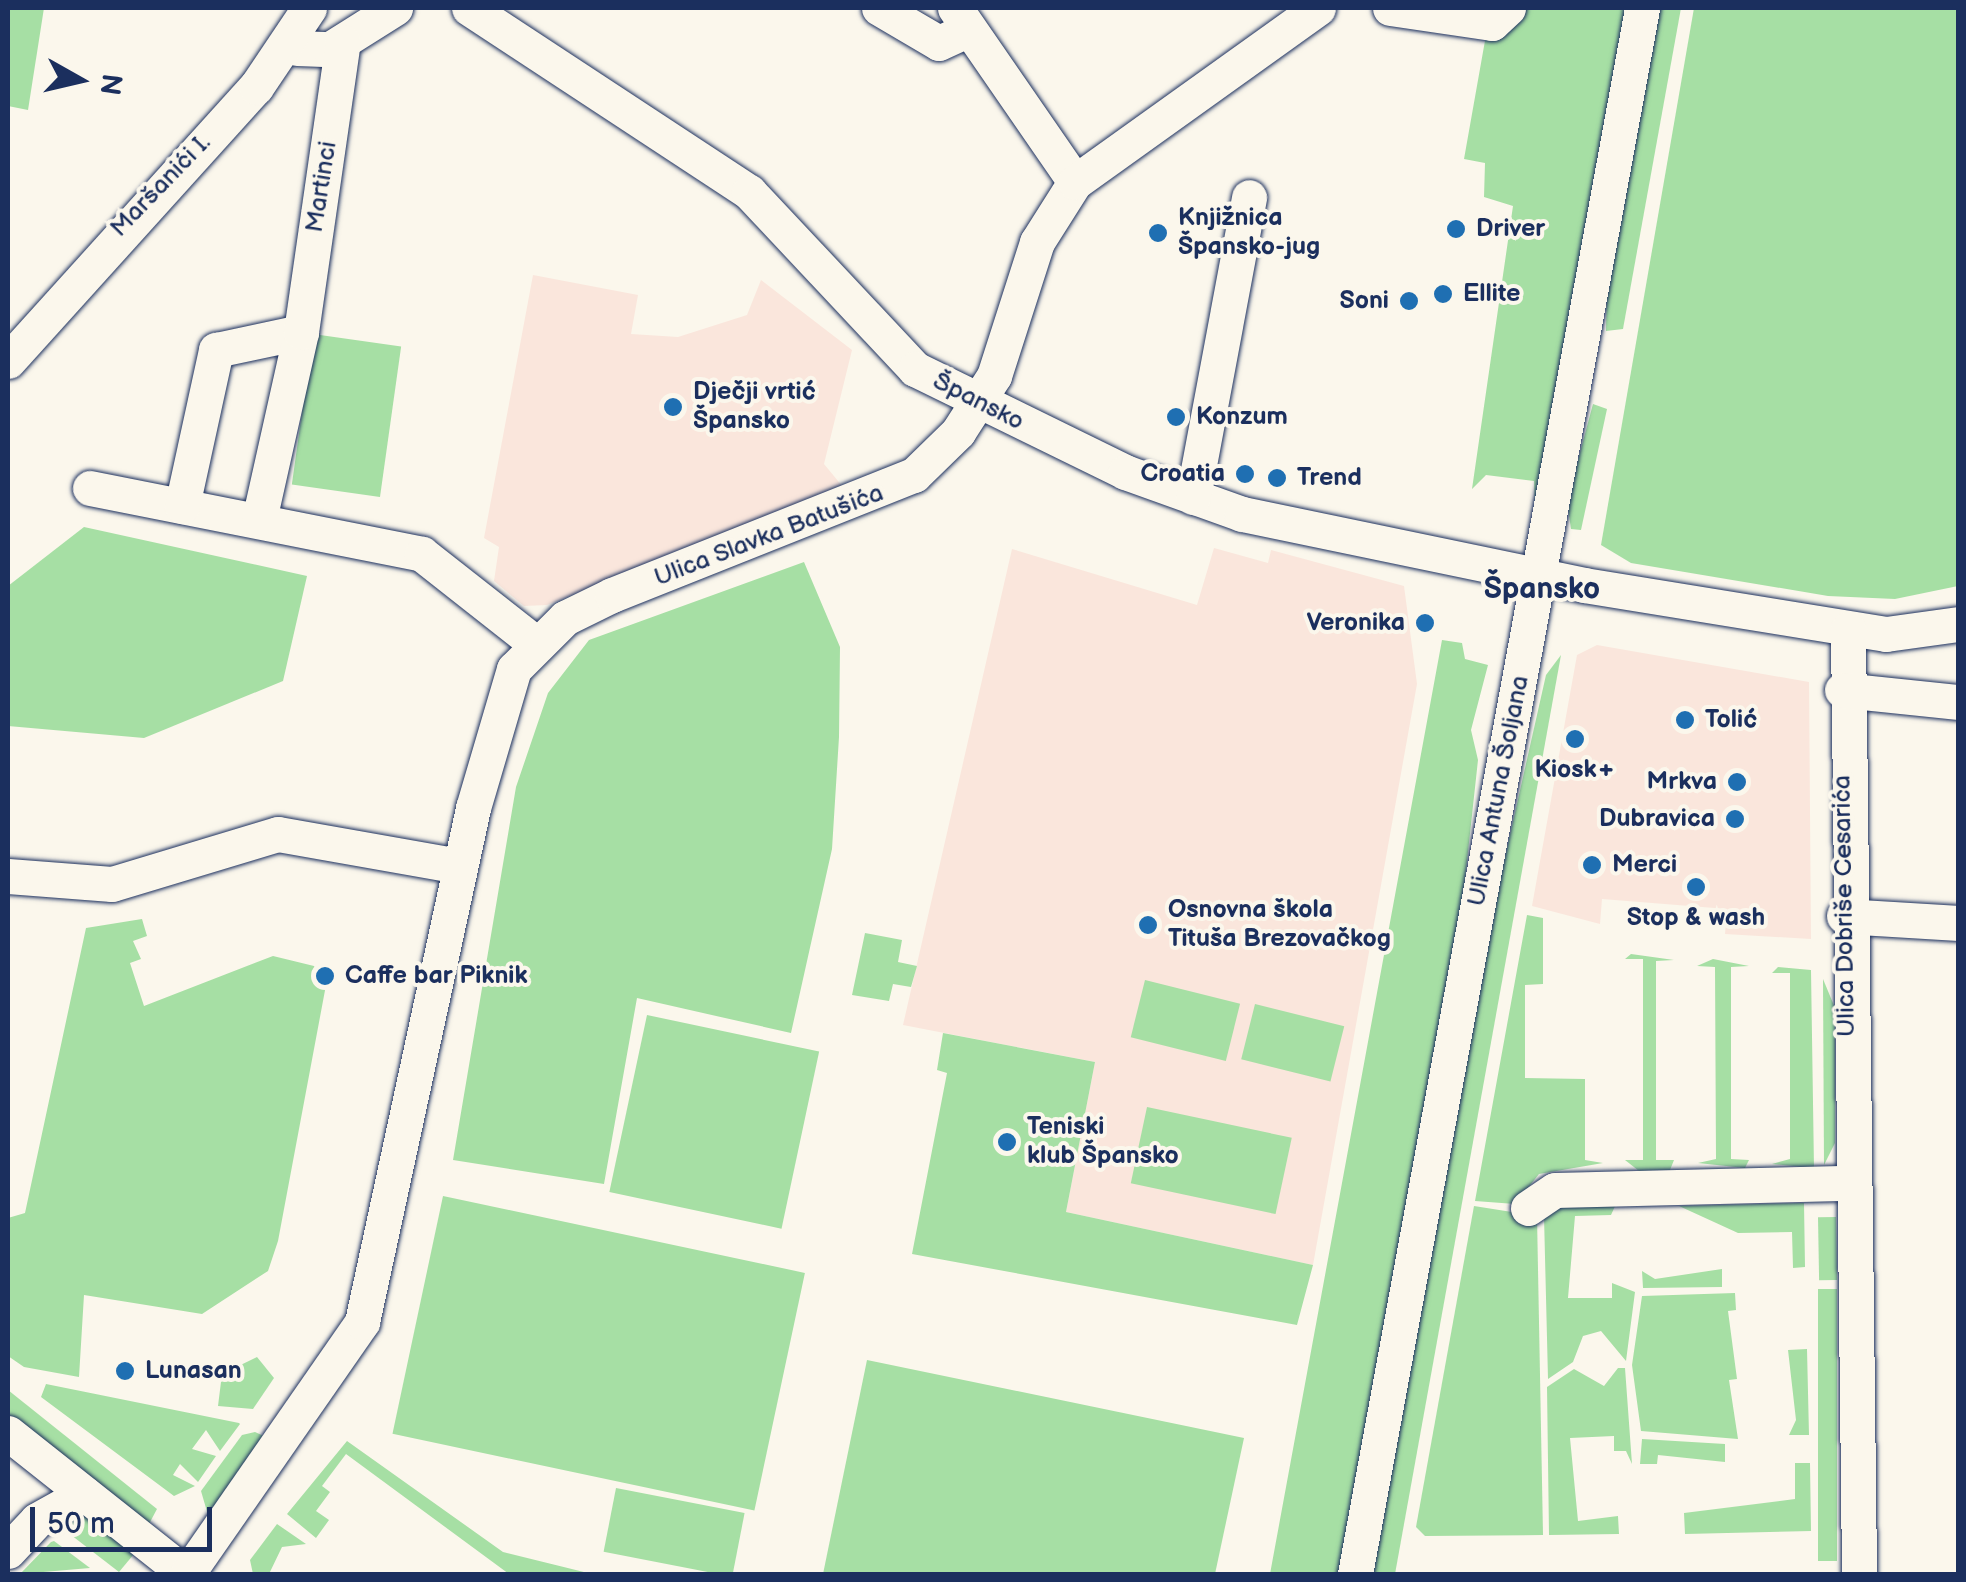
<!DOCTYPE html>
<meta charset="utf-8">
<style>
body{margin:0}
#map{position:relative;width:1966px;height:1582px;overflow:hidden;background:#fbf7ec;font-family:"Balsamiq Sans",sans-serif}
div>[style]{position:absolute}
.built>*{inset:0;background:#fae6dc}
.green>*{inset:0;background:#a6dfa4;transform-origin:0 0}
.roads{filter:drop-shadow(0 0 2px #1b2f5e) drop-shadow(0 0 2px #1b2f5e)}
.minor>*{height:35px;margin:-17.5px;padding:0 17.5px;transform-origin:17.5px;border-radius:17.5px;background:#fbf7ec}
.dots>*{width:28px;height:28px;translate:-50% -50%;box-sizing:border-box;border:5px solid #fbf7ec;border-radius:50%}
span{translate:-50% -50%;white-space:nowrap;text-align:center;line-height:1.15;-webkit-text-stroke:8px #fbf7ec;paint-order:stroke}
.street-label{font-size:25px;color:#1b2f5e}
.poi-label{font-size:25px;color:#1b2f5e;font-weight:700}
.left{translate:0 -50%;text-align:left}
.right{translate:-100% -50%;text-align:right}
.quarter-label{font-size:30px;color:#1b2f5e;font-weight:700}
.frame{position:absolute;inset:0;border:10px solid #1b2f5e;pointer-events:none}
.north{position:absolute;left:30px;top:30px;width:100px;height:100px;-webkit-text-stroke:8px #fbf7ec;paint-order:stroke;rotate:98deg;font-size:28px;font-weight:700;line-height:40px;text-align:center;color:#1b2f5e}
.north::after{content:'';display:block;margin:auto;width:35px;height:45px;background:#1b2f5e;clip-path:polygon(50% 0,100% 100%,50% 72%,0 100%)}
.scale{position:absolute;left:30px;top:1507px;width:182px;height:45px;box-sizing:border-box;border:5px solid #1b2f5e;border-top:0;padding-left:12px;font-size:30px;line-height:35px;white-space:nowrap;color:#1b2f5e;-webkit-text-stroke:8px #fbf7ec;paint-order:stroke}
</style>
<div id="map">
<div class="built">
<i style="clip-path:polygon(533px 275px,638px 295px,631px 334px,678px 337px,747px 315px,761px 280px,852px 350px,824px 464px,843px 487px,547px 605px,524px 606px,494px 581px,499px 547px,484px 538px)"></i>
<i style="clip-path:polygon(1214px 548px,1268px 563px,1271px 550px,1404px 586px,1417px 684px,1313px 1265px,1066px 1212px,1095px 1062px,903px 1025px,1012px 549px,1197px 605px)"></i>
<i style="clip-path:polygon(1597px 645px,1809px 682px,1811px 939px,1725px 934px,1727px 909px,1602px 899px,1600px 924px,1532px 906px,1577px 655px)"></i>
</div>
<div class="green">
<i style="clip-path:polygon(8px 8px,44px 8px,28px 110px,8px 106px)"></i>
<i style="clip-path:polygon(1525px 8px,1627px 8px,1535px 510px,1534px 481px,1486px 475px,1472px 489px,1513px 206px,1484px 197px,1485px 163px,1464px 159px,1486px 35px)"></i>
<i style="clip-path:polygon(1655px 8px,1681px 8px,1623px 329px,1606px 331px,1607px 278px)"></i>
<i style="clip-path:polygon(1694px 8px,1958px 8px,1958px 586px,1895px 599px,1828px 596px,1631px 563px,1601px 545px)"></i>
<i style="left:313px;top:334px;width:89px;height:152px;rotate:8deg"></i>
<i style="clip-path:polygon(1593px 404px,1607px 409px,1581px 530px,1571px 529px,1567px 501px)"></i>
<i style="clip-path:polygon(84px 527px,307px 576px,283px 681px,144px 738px,8px 726px,8px 586px)"></i>
<i style="clip-path:polygon(804px 562px,840px 647px,839px 737px,832px 849px,791px 1033px,637px 998px,604px 1184px,453px 1160px,516px 787px,548px 693px,589px 640px)"></i>
<i style="clip-path:polygon(1442px 640px,1462px 643px,1465px 659px,1488px 665px,1471px 730px,1478px 760px,1461px 916px,1339px 1574px,1270px 1574px)"></i>
<i style="clip-path:polygon(1561px 655px,1395px 1574px,1367px 1574px,1496px 897px,1546px 675px)"></i>
<i style="clip-path:polygon(1527px 915px,1543px 918px,1543px 984px,1525px 985px,1525px 1078px,1585px 1079px,1585px 1160px,1603px 1163px,1539px 1174px,1515px 1204px,1475px 1201px)"></i>
<i style="clip-path:polygon(142px 919px,147px 936px,133px 941px,141px 959px,130px 963px,144px 1006px,273px 956px,314px 966px,326px 985px,278px 1241px,268px 1271px,202px 1314px,84px 1295px,79px 1377px,24px 1367px,8px 1356px,8px 1218px,25px 1213px,86px 928px)"></i>
<i style="clip-path:polygon(865px 933px,902px 940px,898px 962px,917px 966px,911px 987px,893px 984px,889px 1001px,852px 995px)"></i>
<i style="clip-path:polygon(1631px 954px,1674px 960px,1656px 961px,1656px 1160px,1674px 1160px,1670px 1170px,1639px 1171px,1625px 1160px,1643px 1160px,1643px 959px,1625px 959px)"></i>
<i style="clip-path:polygon(1713px 959px,1749px 966px,1731px 967px,1731px 1159px,1749px 1160px,1745px 1168px,1698px 1163px,1716px 1159px,1715px 967px,1697px 966px)"></i>
<i style="clip-path:polygon(1778px 967px,1811px 970px,1814px 1168px,1772px 1164px,1790px 1159px,1790px 973px,1772px 973px)"></i>
<i style="clip-path:polygon(1823px 979px,1835px 1008px,1835px 1143px,1824px 1165px)"></i>
<i style="left:1145px;top:980px;width:98px;height:59px;rotate:14deg"></i>
<i style="left:1255px;top:1004px;width:92px;height:57px;rotate:14deg"></i>
<i style="left:647px;top:1015px;width:176px;height:181px;rotate:12deg"></i>
<i style="clip-path:polygon(943px 1033px,1095px 1062px,1066px 1212px,1313px 1265px,1297px 1325px,912px 1254px,947px 1073px,937px 1070px)"></i>
<i style="left:1147px;top:1107px;width:148px;height:78px;rotate:12deg"></i>
<i style="left:443px;top:1196px;width:370px;height:243px;rotate:12deg"></i>
<i style="clip-path:polygon(1804px 1203px,1805px 1267px,1793px 1268px,1792px 1232px,1738px 1233px,1679px 1206px)"></i>
<i style="clip-path:polygon(1616px 1204px,1611px 1215px,1575px 1216px,1568px 1298px,1612px 1298px,1612px 1283px,1635px 1292px,1626px 1361px,1601px 1331px,1583px 1336px,1573px 1362px,1548px 1379px,1544px 1216px,1551px 1206px)"></i>
<i style="clip-path:polygon(1474px 1206px,1537px 1216px,1543px 1535px,1425px 1536px,1416px 1527px)"></i>
<i style="left:1836px;top:1217px;width:63px;height:18px;rotate:89deg"></i>
<i style="clip-path:polygon(1722px 1269px,1722px 1287px,1643px 1288px,1642px 1271px,1655px 1279px)"></i>
<i style="left:1818px;top:1289px;width:19px;height:272px"></i>
<i style="clip-path:polygon(1735px 1293px,1736px 1310px,1728px 1311px,1737px 1379px,1729px 1380px,1738px 1439px,1641px 1431px,1632px 1365px,1642px 1296px)"></i>
<i style="clip-path:polygon(1807px 1349px,1809px 1435px,1789px 1435px,1796px 1420px,1788px 1350px)"></i>
<i style="clip-path:polygon(257px 1357px,274px 1378px,253px 1409px,218px 1406px,222px 1374px)"></i>
<i style="clip-path:polygon(867px 1360px,1244px 1438px,1215px 1574px,823px 1574px)"></i>
<i style="clip-path:polygon(1618px 1368px,1625px 1368px,1632px 1464px,1626px 1451px,1614px 1451px,1614px 1436px,1570px 1438px,1578px 1521px,1618px 1516px,1619px 1534px,1549px 1535px,1547px 1387px,1574px 1369px,1604px 1386px)"></i>
<i style="clip-path:polygon(46px 1384px,239px 1423px,240px 1424px,220px 1451px,206px 1430px,192px 1449px,216px 1456px,198px 1482px,180px 1464px,173px 1475px,195px 1486px,174px 1496px,41px 1397px)"></i>
<i style="clip-path:polygon(8px 1390px,157px 1509px,149px 1524px,8px 1414px)"></i>
<i style="clip-path:polygon(255px 1432px,266px 1437px,208px 1515px,201px 1491px,242px 1435px)"></i>
<i style="clip-path:polygon(1642px 1439px,1725px 1444px,1725px 1462px,1658px 1455px,1657px 1464px,1640px 1464px)"></i>
<i style="clip-path:polygon(347px 1441px,503px 1552px,592px 1574px,509px 1574px,346px 1454px,322px 1486px,330px 1492px,316px 1511px,329px 1520px,316px 1538px,287px 1514px)"></i>
<i style="clip-path:polygon(1795px 1463px,1810px 1463px,1811px 1531px,1685px 1534px,1684px 1513px,1795px 1499px)"></i>
<i style="left:616px;top:1488px;width:131px;height:65px;rotate:11deg"></i>
<i style="clip-path:polygon(77px 1510px,134px 1554px,119px 1572px,49px 1518px)"></i>
<i style="clip-path:polygon(277px 1524px,306px 1544px,282px 1547px,269px 1574px,253px 1574px,250px 1560px)"></i>
<i style="clip-path:polygon(54px 1541px,90px 1568px,20px 1574px,51px 1542px)"></i>
</div>
<div class="roads">
<div class="minor">
<i style="left:469px;top:8px;width:335px;rotate:33.3deg"></i>
<i style="left:749px;top:192px;width:243px;rotate:46.8deg"></i>
<i style="left:915px;top:369px;width:234px;rotate:26.1deg"></i>
<i style="left:1125px;top:472px;width:124px;rotate:19.7deg"></i>
<i style="left:1242px;top:514px;width:349px;rotate:11.7deg"></i>
<i style="left:1584px;top:585px;width:306px;rotate:9.2deg"></i>
<i style="left:1886px;top:634px;width:73px;rotate:-7.9deg"></i>
<i style="left:879px;top:8px;width:69px;rotate:30.3deg"></i>
<i style="left:939px;top:43px;width:33px;rotate:-25deg"></i>
<i style="left:955px;top:8px;width:211px;rotate:55.4deg"></i>
<i style="left:1390px;top:8px;width:103px;rotate:8.4deg"></i>
<i style="left:1492px;top:23px;width:22px;rotate:-43deg"></i>
<i style="left:297px;top:48px;width:33px;rotate:2deg"></i>
<i style="left:330px;top:49px;width:77px;rotate:-32.2deg"></i>
<i style="left:8px;top:361px;width:370px;rotate:-47.9deg"></i>
<i style="left:256px;top:87px;width:95px;rotate:-56.1deg"></i>
<i style="left:90px;top:488px;width:338px;rotate:11.2deg"></i>
<i style="left:422px;top:554px;width:144px;rotate:38.2deg"></i>
<i style="left:1193px;top:497px;width:305px;rotate:-79.4deg"></i>
<i style="left:182px;top:506px;width:160px;rotate:-77.7deg"></i>
<i style="left:216px;top:350px;width:87px;rotate:-12deg"></i>
<i style="left:259px;top:520px;width:193px;rotate:-77.4deg"></i>
<i style="left:301px;top:332px;width:293px;rotate:-81.8deg"></i>
<i style="left:1848px;top:629px;width:945px;rotate:89.33deg"></i>
<i style="left:1842px;top:690px;width:117px;rotate:5.9deg"></i>
<i style="left:8px;top:876px;width:104px;rotate:4.4deg"></i>
<i style="left:112px;top:884px;width:173px;rotate:-16.8deg"></i>
<i style="left:278px;top:834px;width:184px;rotate:10deg"></i>
<i style="left:1844px;top:916px;width:114px;rotate:3.5deg"></i>
<i style="left:1528px;top:1208px;width:32px;rotate:-34deg"></i>
<i style="left:1555px;top:1190px;width:296px;rotate:-1.4deg"></i>
<i style="left:8px;top:1433px;width:227px;rotate:38.4deg"></i>
<i style="left:8px;top:1551px;width:42px;rotate:-46.9deg"></i>
<i style="left:37px;top:1520px;width:54px;rotate:-29deg"></i>
<i style="left:187px;top:1574px;width:307px;rotate:-55.2deg"></i>
<i style="left:362px;top:1322px;width:526px;rotate:-77.81deg"></i>
<i style="left:473px;top:808px;width:145px;rotate:-73.6deg"></i>
<i style="left:514px;top:669px;width:72px;rotate:-45deg"></i>
<i style="left:565px;top:618px;width:52px;rotate:-26.1deg"></i>
<i style="left:612px;top:595px;width:325px;rotate:-21.7deg"></i>
<i style="left:914px;top:475px;width:62px;rotate:-44.3deg"></i>
<i style="left:958px;top:432px;width:67px;rotate:-57.3deg"></i>
<i style="left:994px;top:376px;width:141px;rotate:-72.2deg"></i>
<i style="left:1037px;top:242px;width:71px;rotate:-57.7deg"></i>
<i style="left:1075px;top:182px;width:299px;rotate:-35.6deg"></i>
<i style="left:1355px;top:1574px;width:1592px;rotate:-79.61deg"></i>
</div>
</div>
<div class="dots">
<i style="left:1456px;top:229px;background:#1f6fb2"></i>
<i style="left:1158px;top:233px;background:#1f6fb2"></i>
<i style="left:1443px;top:294px;background:#1f6fb2"></i>
<i style="left:1409px;top:301px;background:#1f6fb2"></i>
<i style="left:673px;top:407px;background:#1f6fb2"></i>
<i style="left:1176px;top:417px;background:#1f6fb2"></i>
<i style="left:1245px;top:474px;background:#1f6fb2"></i>
<i style="left:1277px;top:478px;background:#1f6fb2"></i>
<i style="left:1425px;top:623px;background:#1f6fb2"></i>
<i style="left:1685px;top:720px;background:#1f6fb2"></i>
<i style="left:1575px;top:739px;background:#1f6fb2"></i>
<i style="left:1737px;top:782px;background:#1f6fb2"></i>
<i style="left:1735px;top:819px;background:#1f6fb2"></i>
<i style="left:1592px;top:865px;background:#1f6fb2"></i>
<i style="left:1696px;top:887px;background:#1f6fb2"></i>
<i style="left:1148px;top:925px;background:#1f6fb2"></i>
<i style="left:325px;top:976px;background:#1f6fb2"></i>
<i style="left:1007px;top:1142px;background:#1f6fb2"></i>
<i style="left:125px;top:1371px;background:#1f6fb2"></i>
</div>
<div class="street-label">
<span style="left:161px;top:186px;rotate:-46deg">Maršanići I.</span>
<span style="left:322px;top:187px;rotate:-81deg">Martinci</span>
<span style="left:978px;top:402px;rotate:27deg">Špansko</span>
<span style="left:769px;top:536px;rotate:-21deg">Ulica Slavka Batušića</span>
<span style="left:1499px;top:791px;rotate:-79deg">Ulica Antuna Šoljana</span>
<span style="left:1845px;top:906px;rotate:-91deg">Ulica Dobriše Cesarića</span>
</div>
<div class="poi-label">
<span class="left" style="left:1178px;top:233px">Knjižnica<br>Špansko-jug</span>
<span class="left" style="left:1476px;top:229px">Driver</span>
<span class="left" style="left:1463px;top:294px">Ellite</span>
<span class="right" style="left:1389px;top:301px">Soni</span>
<span class="left" style="left:693px;top:407px">Dječji vrtić<br>Špansko</span>
<span class="left" style="left:1196px;top:417px">Konzum</span>
<span class="right" style="left:1225px;top:474px">Croatia</span>
<span class="left" style="left:1297px;top:478px">Trend</span>
<span class="right" style="left:1405px;top:623px">Veronika</span>
<span class="left" style="left:1705px;top:720px">Tolić</span>
<span style="left:1575px;top:770px">Kiosk+</span>
<span class="right" style="left:1717px;top:782px">Mrkva</span>
<span class="right" style="left:1715px;top:819px">Dubravica</span>
<span class="left" style="left:1612px;top:865px">Merci</span>
<span class="left" style="left:1168px;top:925px">Osnovna škola<br>Tituša Brezovačkog</span>
<span style="left:1696px;top:918px">Stop &amp; wash</span>
<span class="left" style="left:345px;top:976px">Caffe bar Piknik</span>
<span class="left" style="left:1027px;top:1142px">Teniski<br>klub Špansko</span>
<span class="left" style="left:145px;top:1371px">Lunasan</span>
</div>
<div class="quarter-label">
<span style="left:1542px;top:589px">Špansko</span>
</div>
<div class="frame"></div>
<div class="north">N</div>
<div class="scale">50 m</div>
</div>
